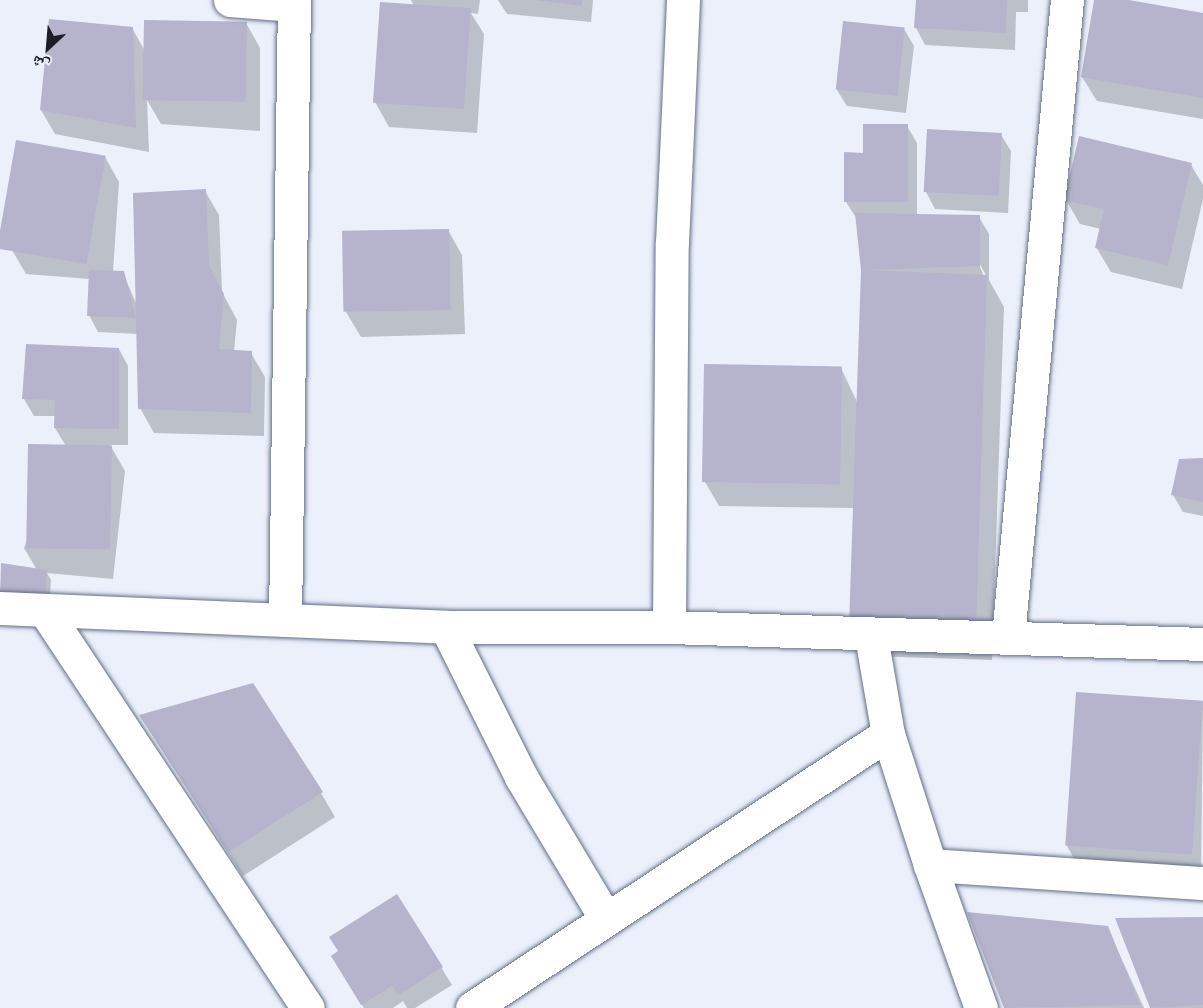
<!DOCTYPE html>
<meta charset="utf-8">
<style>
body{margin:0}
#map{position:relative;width:1203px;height:1008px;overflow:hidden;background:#ebf0fb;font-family:"Golos Text","Noto Naskh Arabic",sans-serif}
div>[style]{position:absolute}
.shadow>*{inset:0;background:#0003}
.building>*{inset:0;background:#b6b3cd;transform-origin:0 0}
.roads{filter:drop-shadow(0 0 2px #636f85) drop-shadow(0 0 2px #636f85)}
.street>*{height:33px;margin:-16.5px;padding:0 16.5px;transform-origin:16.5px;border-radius:16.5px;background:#fff}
span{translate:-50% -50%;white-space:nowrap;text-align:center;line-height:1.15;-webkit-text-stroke:6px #ebf0fb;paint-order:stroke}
.north{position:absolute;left:18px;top:18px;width:60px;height:60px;-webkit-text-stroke:4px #ebf0fb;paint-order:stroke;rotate:206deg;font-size:16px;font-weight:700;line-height:24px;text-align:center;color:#1a1e27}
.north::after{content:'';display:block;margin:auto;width:21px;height:27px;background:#1a1e27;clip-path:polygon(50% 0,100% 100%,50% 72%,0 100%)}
</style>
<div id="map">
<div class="shadow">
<i style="clip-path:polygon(411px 0,480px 0,478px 14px,471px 13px,484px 34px,477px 133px,389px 127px,375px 102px,414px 6px)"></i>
<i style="clip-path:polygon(498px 0,593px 0,591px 22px,507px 14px)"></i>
<i style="clip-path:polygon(917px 0,1028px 0,1028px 12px,1016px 12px,1015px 50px,925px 45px,916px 28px)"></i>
<i style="clip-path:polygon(1096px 0,1120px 0,1203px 14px,1203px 119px,1097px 101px,1082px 77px)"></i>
<i style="clip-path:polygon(246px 23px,260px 48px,260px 131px,161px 124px,147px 100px,149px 152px,55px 134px,41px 110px,132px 28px,146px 53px)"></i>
<i style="clip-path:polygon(904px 29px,914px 46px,906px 113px,847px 106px,837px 90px)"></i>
<i style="clip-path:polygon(evenodd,907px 126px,917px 143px,917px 216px,979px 217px,989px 234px,989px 280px,1004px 307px,992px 660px,868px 656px,854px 508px,719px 506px,705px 482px,841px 368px,858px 404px,862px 270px,857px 219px,846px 202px,864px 154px,907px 126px,977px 259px,987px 277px,984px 277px,977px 259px)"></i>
<i style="clip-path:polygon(1001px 135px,1011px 151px,1008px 213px,935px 209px,926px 192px)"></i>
<i style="clip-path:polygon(105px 157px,119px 182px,113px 272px,123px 273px,136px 303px,205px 191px,219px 215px,222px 292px,237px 320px,234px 351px,251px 353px,265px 377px,264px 436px,154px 433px,140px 408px,138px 334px,98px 332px,89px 315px,90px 279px,26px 274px,12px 250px)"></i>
<i style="clip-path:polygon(1191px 165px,1203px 185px,1203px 199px,1182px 289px,1111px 272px,1096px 247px,1101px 229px,1080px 224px,1066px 200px)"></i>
<i style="clip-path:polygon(448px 230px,462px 255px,465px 334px,361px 337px,346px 312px)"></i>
<i style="clip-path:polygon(119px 349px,128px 366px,128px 445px,110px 445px,125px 471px,113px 579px,47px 573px,51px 580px,49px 609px,0 593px,3px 565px,37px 570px,24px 548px,66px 446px,55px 428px,56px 416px,34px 416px,24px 399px)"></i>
<i style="clip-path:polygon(1203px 459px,1203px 516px,1183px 512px,1173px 495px)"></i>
<i style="clip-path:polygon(1077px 693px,1203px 702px,1201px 878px,1081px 871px,1067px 846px)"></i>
<i style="clip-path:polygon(155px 739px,321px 793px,335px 817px,243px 876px)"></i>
<i style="clip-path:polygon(397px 896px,452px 985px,415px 1008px,407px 1008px,403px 1001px,393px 1008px,364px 1008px,343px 973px)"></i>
<i style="clip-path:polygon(969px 914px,1107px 927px,1144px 1008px,1005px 1008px)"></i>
<i style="clip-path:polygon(1203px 919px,1203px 1008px,1152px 1008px,1117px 920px)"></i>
</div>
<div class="building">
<i style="clip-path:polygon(537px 0,582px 0,582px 6px)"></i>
<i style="clip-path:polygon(916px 0,1007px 0,1006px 33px,914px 28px)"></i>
<i style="clip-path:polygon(1094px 0,1129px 0,1203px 13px,1203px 98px,1081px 77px)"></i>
<i style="left:380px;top:2px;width:91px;height:101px;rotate:4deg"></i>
<i style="clip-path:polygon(49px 19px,133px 27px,136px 128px,40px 110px)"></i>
<i style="left:144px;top:20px;width:103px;height:80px;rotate:1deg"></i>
<i style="left:843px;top:21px;width:62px;height:69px;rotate:6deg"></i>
<i style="clip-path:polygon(863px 124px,908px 124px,908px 202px,844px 202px,844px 152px,863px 153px)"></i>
<i style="left:927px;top:129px;width:75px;height:63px;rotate:3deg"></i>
<i style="clip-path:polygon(1079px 136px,1192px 163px,1168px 265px,1095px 248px,1104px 209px,1064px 200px)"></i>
<i style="left:16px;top:140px;width:91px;height:110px;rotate:10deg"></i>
<i style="clip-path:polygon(206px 189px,209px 266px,224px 294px,219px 349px,252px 351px,251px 413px,138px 409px,136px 318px,87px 316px,89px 270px,124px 271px,136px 318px,133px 193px)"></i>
<i style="clip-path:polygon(855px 213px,980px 215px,980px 266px,866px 270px,987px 275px,976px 630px,849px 626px,861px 270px)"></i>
<i style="left:449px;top:229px;width:81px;height:107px;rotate:89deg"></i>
<i style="clip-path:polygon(26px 344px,119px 348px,119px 429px,54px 428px,55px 400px,22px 399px)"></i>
<i style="left:704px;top:364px;width:138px;height:118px;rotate:1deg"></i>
<i style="left:28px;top:444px;width:84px;height:104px;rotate:1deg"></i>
<i style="clip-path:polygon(1203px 458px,1203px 502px,1171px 495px,1179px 459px)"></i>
<i style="clip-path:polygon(1px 563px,47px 570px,45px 601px,0 598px)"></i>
<i style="clip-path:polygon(253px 683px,323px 792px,228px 852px,139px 715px)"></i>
<i style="left:1076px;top:692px;width:127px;height:154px;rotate:4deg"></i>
<i style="clip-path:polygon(397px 894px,443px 967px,398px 995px,392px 986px,361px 1005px,331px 956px,338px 951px,329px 937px)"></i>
<i style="clip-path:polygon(967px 912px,1108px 926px,1140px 1005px,1004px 1008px)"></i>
<i style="clip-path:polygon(1203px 917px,1203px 1005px,1150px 1008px,1115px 918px)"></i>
</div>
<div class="roads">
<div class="street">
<i style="left:230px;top:0;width:64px;rotate:4.5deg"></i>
<i style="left:0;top:608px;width:446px;rotate:2.4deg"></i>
<i style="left:446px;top:627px;width:223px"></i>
<i style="left:669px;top:627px;width:534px;rotate:1.82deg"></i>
<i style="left:45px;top:611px;width:476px;rotate:56.5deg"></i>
<i style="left:285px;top:620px;width:620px;rotate:-89.17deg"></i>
<i style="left:446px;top:627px;width:168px;rotate:63.4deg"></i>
<i style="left:521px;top:777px;width:165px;rotate:59.1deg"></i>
<i style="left:669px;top:627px;width:384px;rotate:-89.6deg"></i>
<i style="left:672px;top:243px;width:243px;rotate:-87.4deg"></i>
<i style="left:871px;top:636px;width:99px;rotate:80.2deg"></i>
<i style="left:888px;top:734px;width:138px;rotate:72.2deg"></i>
<i style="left:930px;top:865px;width:152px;rotate:70.4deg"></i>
<i style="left:1008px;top:637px;width:640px;rotate:-84.71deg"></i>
<i style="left:930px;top:865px;width:274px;rotate:3.8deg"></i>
<i style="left:472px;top:1008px;width:498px;rotate:-33.4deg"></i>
</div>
</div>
<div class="north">ش</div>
</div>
